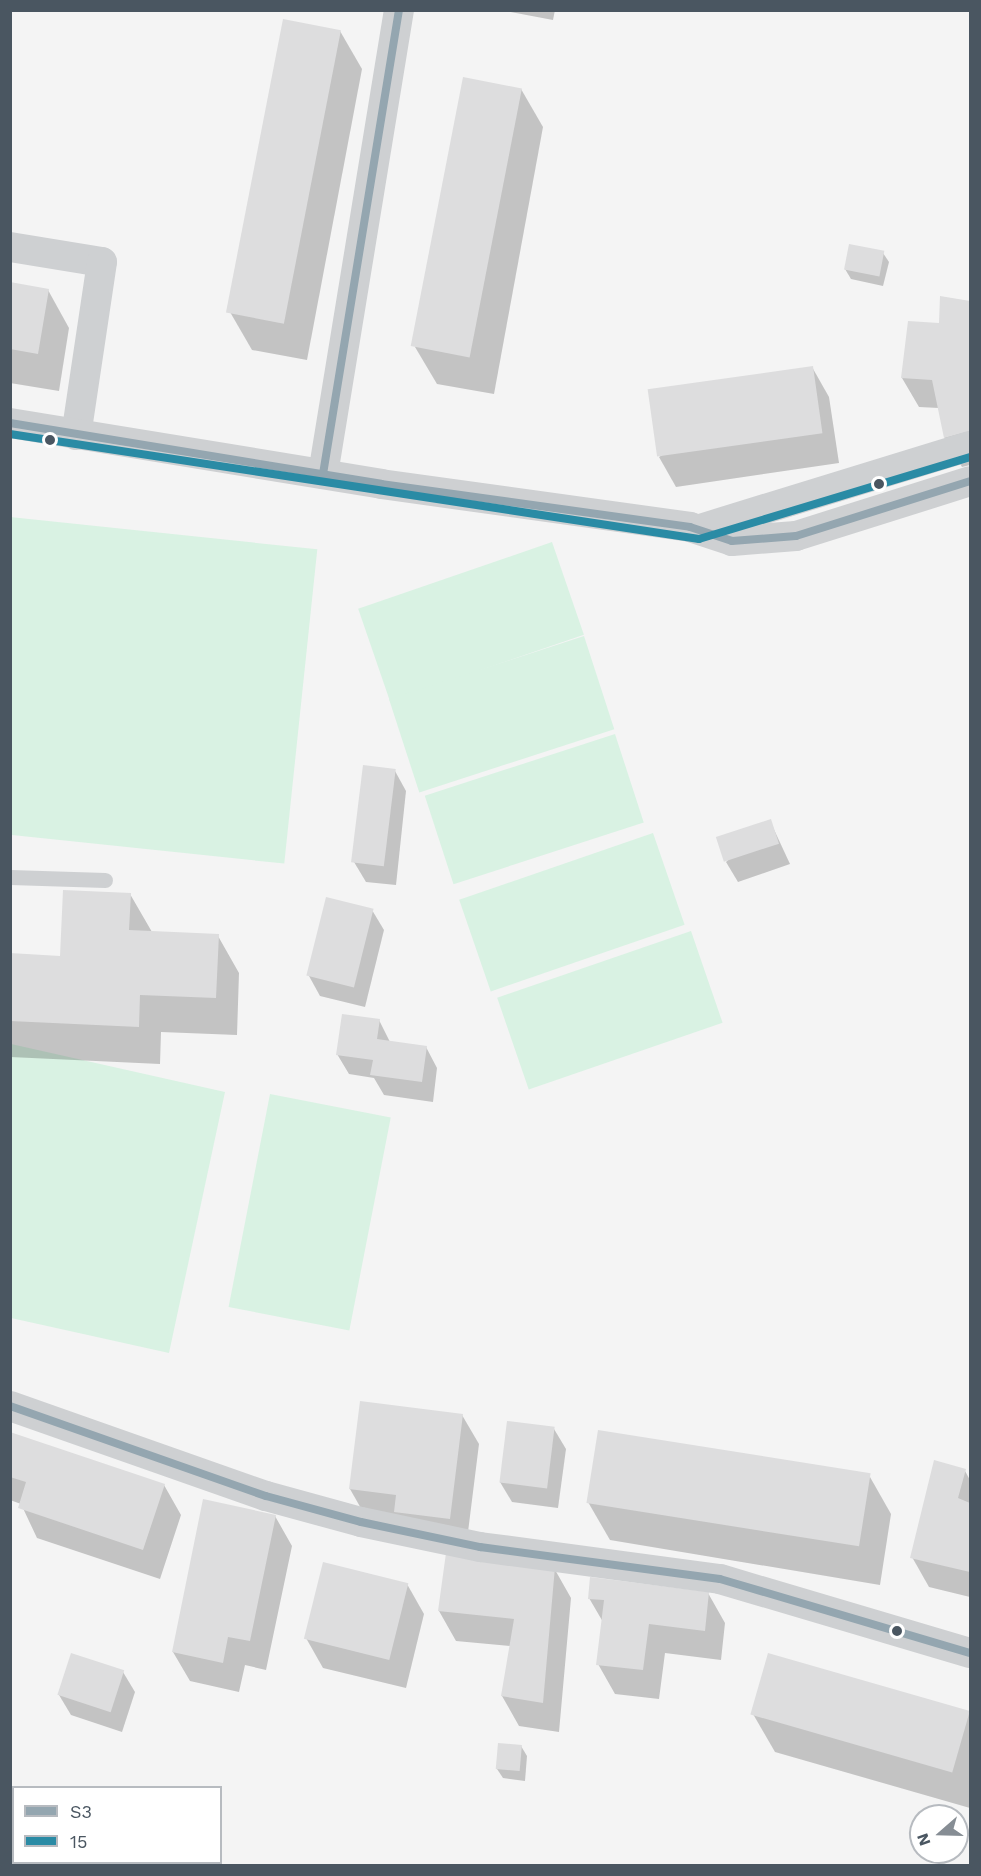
<!DOCTYPE html>
<style>
body{margin:0}
#map{position:relative;width:981px;height:1876px;overflow:hidden;background:#f4f4f4;font-family:"Work Sans",sans-serif}
div>[style]{position:absolute}
.green>*{inset:0;background:#d9f2e3;transform-origin:0 0}
.shadow>*{inset:0;background:#0003}
.building>*{inset:0;background:#ddddde;transform-origin:0 0}
.service>*{height:15px;margin:-7.5px;padding:0 7.5px;transform-origin:7.5px;border-radius:7.5px;background:#ced0d2}
.minor>*{height:30px;margin:-15px;padding:0 15px;transform-origin:15px;border-radius:15px;background:#ced0d2}
.bus-1>*{height:8px;margin:-4px;padding:0 4px;transform-origin:4px;border-radius:4px;background:#94a6b0}
.bus-2>*{height:8px;margin:-4px;padding:0 4px;transform-origin:4px;border-radius:4px;background:#2a8ba5}
.dots>*{width:16px;height:16px;translate:-50% -50%;box-sizing:border-box;border:3px solid #fff;border-radius:50%}
span{translate:-50% -50%;white-space:nowrap;text-align:center;line-height:1.15;-webkit-text-stroke:4.5px #fff;paint-order:stroke}
.frame{position:absolute;inset:0;border:12px solid #4a5661;pointer-events:none}
.legend{position:absolute;left:12px;top:1786px;width:210px;height:78px;box-sizing:border-box;background:#fff;border:2px solid #b7bbc0;margin:0;padding:8px 10px;list-style:none;font-size:18px;color:#4a5661}
.legend li{display:flex;align-items:center;gap:12px;height:30px}
.legend b{width:30px;border:2px solid #b7bbc0}
.north{position:absolute;left:909px;top:1804px;width:60px;height:60px;box-sizing:border-box;background:#fff;border:2px solid #b7bbc0;border-radius:50%;rotate:250deg;font-size:16px;font-weight:700;line-height:24px;text-align:center;color:#4a5661}
.north::after{content:'';display:block;margin:auto;width:21px;height:27px;background:#868d94;clip-path:polygon(50% 0,100% 100%,50% 72%,0 100%)}
</style>
<div id="map">
<div class="green">
<i style="left:10px;top:517px;width:309px;height:316px;rotate:6deg"></i>
<i style="left:552px;top:542px;width:98px;height:205px;rotate:71deg"></i>
<i style="left:584px;top:636px;width:98px;height:205px;rotate:72deg"></i>
<i style="left:615px;top:734px;width:93px;height:200px;rotate:72deg"></i>
<i style="left:653px;top:833px;width:97px;height:205px;rotate:71deg"></i>
<i style="left:691px;top:931px;width:97px;height:205px;rotate:71deg"></i>
<i style="clip-path:polygon(11px 1044px,225px 1092px,169px 1353px,11px 1318px)"></i>
<i style="left:270px;top:1094px;width:123px;height:217px;rotate:11deg"></i>
</div>
<div class="shadow">
<i style="clip-path:polygon(500px 10px,555px 10px,553px 20px)"></i>
<i style="clip-path:polygon(340px 31px,362px 69px,307px 360px,252px 350px,230px 312px)"></i>
<i style="clip-path:polygon(521px 89px,543px 127px,494px 394px,437px 384px,415px 347px)"></i>
<i style="clip-path:polygon(883px 253px,889px 262px,883px 286px,851px 279px,845px 269px)"></i>
<i style="clip-path:polygon(10px 284px,48px 290px,69px 328px,59px 391px,10px 383px)"></i>
<i style="clip-path:polygon(941px 298px,970px 303px,970px 465px,962px 467px,945px 438px,939px 408px,919px 407px,902px 378px,940px 325px)"></i>
<i style="clip-path:polygon(812px 367px,829px 397px,839px 463px,676px 487px,659px 457px)"></i>
<i style="clip-path:polygon(395px 771px,406px 791px,396px 885px,366px 882px,354px 862px)"></i>
<i style="clip-path:polygon(770px 821px,790px 864px,738px 882px,726px 862px)"></i>
<i style="clip-path:polygon(130px 894px,152px 932px,218px 936px,239px 973px,237px 1035px,161px 1032px,160px 1064px,10px 1057px,10px 955px,62px 957px)"></i>
<i style="clip-path:polygon(372px 910px,384px 930px,365px 1007px,320px 996px,309px 976px)"></i>
<i style="clip-path:polygon(379px 1020px,390px 1042px,426px 1047px,437px 1068px,433px 1102px,384px 1095px,374px 1078px,349px 1074px,337px 1054px)"></i>
<i style="clip-path:polygon(462px 1415px,479px 1444px,466px 1548px,367px 1519px,350px 1489px)"></i>
<i style="clip-path:polygon(554px 1429px,566px 1449px,558px 1508px,512px 1502px,500px 1482px)"></i>
<i style="clip-path:polygon(10px 1434px,164px 1485px,181px 1515px,160px 1579px,37px 1538px,21px 1504px,10px 1500px)"></i>
<i style="clip-path:polygon(965px 1471px,970px 1480px,970px 1597px,929px 1587px,912px 1557px)"></i>
<i style="clip-path:polygon(870px 1477px,891px 1514px,880px 1585px,610px 1540px,588px 1502px)"></i>
<i style="clip-path:polygon(275px 1516px,292px 1546px,266px 1670px,245px 1665px,239px 1692px,190px 1681px,173px 1652px)"></i>
<i style="clip-path:polygon(554px 1568px,571px 1598px,559px 1732px,519px 1726px,502px 1696px,511px 1646px,456px 1641px,439px 1611px)"></i>
<i style="clip-path:polygon(407px 1584px,424px 1614px,406px 1688px,323px 1668px,306px 1638px)"></i>
<i style="clip-path:polygon(708px 1593px,725px 1623px,721px 1660px,665px 1653px,659px 1699px,615px 1694px,598px 1664px,603px 1622px,589px 1598px)"></i>
<i style="clip-path:polygon(770px 1655px,970px 1712px,970px 1808px,775px 1752px,753px 1714px)"></i>
<i style="clip-path:polygon(123px 1672px,135px 1692px,122px 1732px,71px 1715px,59px 1695px)"></i>
<i style="clip-path:polygon(521px 1746px,527px 1756px,525px 1781px,503px 1778px,497px 1769px)"></i>
</div>
<div class="building">
<i style="left:283px;top:19px;width:59px;height:299px;rotate:11deg"></i>
<i style="left:463px;top:77px;width:60px;height:274px;rotate:11deg"></i>
<i style="left:849px;top:244px;width:36px;height:26px;rotate:11deg"></i>
<i style="clip-path:polygon(10px 282px,49px 289px,38px 354px,10px 349px)"></i>
<i style="clip-path:polygon(940px 296px,970px 301px,970px 431px,944px 438px,932px 380px,901px 378px,908px 321px,939px 323px)"></i>
<i style="left:813px;top:366px;width:68px;height:167px;rotate:82deg"></i>
<i style="left:363px;top:765px;width:33px;height:98px;rotate:7deg"></i>
<i style="left:771px;top:819px;width:26px;height:58px;rotate:72deg"></i>
<i style="clip-path:polygon(63px 890px,131px 893px,129px 930px,219px 934px,216px 998px,140px 995px,139px 1027px,10px 1021px,10px 953px,60px 956px)"></i>
<i style="left:326px;top:897px;width:49px;height:81px;rotate:14deg"></i>
<i style="clip-path:polygon(342px 1014px,380px 1019px,377px 1039px,427px 1046px,422px 1082px,370px 1075px,373px 1060px,336px 1055px)"></i>
<i style="clip-path:polygon(360px 1401px,463px 1414px,450px 1519px,394px 1512px,396px 1495px,349px 1489px)"></i>
<i style="left:507px;top:1421px;width:48px;height:62px;rotate:7deg"></i>
<i style="left:598px;top:1430px;width:276px;height:74px;rotate:9deg"></i>
<i style="clip-path:polygon(10px 1432px,165px 1484px,143px 1550px,18px 1508px,26px 1482px,10px 1477px)"></i>
<i style="clip-path:polygon(934px 1460px,966px 1469px,958px 1498px,970px 1503px,970px 1572px,910px 1558px)"></i>
<i style="clip-path:polygon(203px 1499px,276px 1515px,250px 1641px,228px 1637px,223px 1663px,172px 1652px)"></i>
<i style="clip-path:polygon(446px 1553px,555px 1567px,543px 1703px,501px 1696px,514px 1619px,438px 1611px)"></i>
<i style="left:323px;top:1562px;width:88px;height:79px;rotate:14deg"></i>
<i style="clip-path:polygon(590px 1577px,709px 1592px,705px 1631px,649px 1624px,643px 1670px,596px 1665px,604px 1600px,588px 1599px)"></i>
<i style="left:71px;top:1653px;width:56px;height:44px;rotate:18deg"></i>
<i style="left:768px;top:1653px;width:210px;height:64px;rotate:16deg"></i>
<i style="left:498px;top:1743px;width:24px;height:26px;rotate:5deg"></i>
</div>
<div class="service">
<i style="left:10px;top:877px;width:95px;rotate:1.8deg"></i>
</div>
<div class="minor">
<i style="left:10px;top:247px;width:93px;rotate:9.3deg"></i>
<i style="left:102px;top:262px;width:175px;rotate:98.5deg"></i>
<i style="left:10px;top:423px;width:376px;rotate:9.3deg"></i>
<i style="left:381px;top:484px;width:312px;rotate:7.9deg"></i>
<i style="left:690px;top:527px;width:44px;rotate:18.4deg"></i>
<i style="left:732px;top:541px;width:64px;rotate:-4.5deg"></i>
<i style="left:796px;top:536px;width:182px;rotate:-17.5deg"></i>
<i style="left:323px;top:474px;width:470px;rotate:-80.7deg"></i>
<i style="left:700px;top:529px;width:282px;rotate:-17.1deg"></i>
<i style="left:10px;top:1406px;width:271px;rotate:19.4deg"></i>
<i style="left:266px;top:1496px;width:98px;rotate:15.3deg"></i>
<i style="left:361px;top:1522px;width:122px;rotate:11.9deg"></i>
<i style="left:480px;top:1547px;width:242px;rotate:7.6deg"></i>
<i style="left:720px;top:1579px;width:261px;rotate:16.5deg"></i>
</div>
<div class="bus-1">
<i style="left:10px;top:423px;width:376px;rotate:9.3deg"></i>
<i style="left:381px;top:484px;width:312px;rotate:7.9deg"></i>
<i style="left:690px;top:527px;width:44px;rotate:18.4deg"></i>
<i style="left:732px;top:541px;width:64px;rotate:-4.5deg"></i>
<i style="left:796px;top:536px;width:182px;rotate:-17.5deg"></i>
<i style="left:323px;top:474px;width:470px;rotate:-80.7deg"></i>
<i style="left:10px;top:1406px;width:271px;rotate:19.4deg"></i>
<i style="left:266px;top:1496px;width:98px;rotate:15.3deg"></i>
<i style="left:361px;top:1522px;width:122px;rotate:11.9deg"></i>
<i style="left:480px;top:1547px;width:242px;rotate:7.6deg"></i>
<i style="left:720px;top:1579px;width:261px;rotate:16.5deg"></i>
</div>
<div class="bus-2">
<i style="left:10px;top:434px;width:697px;rotate:8.66deg"></i>
<i style="left:699px;top:539px;width:283px;rotate:-16.8deg"></i>
</div>
<div class="dots">
<i style="left:50px;top:440px;background:#4a5661"></i>
<i style="left:879px;top:484px;background:#4a5661"></i>
<i style="left:897px;top:1631px;background:#4a5661"></i>
</div>
<div class="frame"></div>
<ul class="legend">
<li><b style="height:8px;background:#94a6b0"></b>S3</li>
<li><b style="height:8px;background:#2a8ba5"></b>15</li>
</ul>
<div class="north">N</div>
</div>
